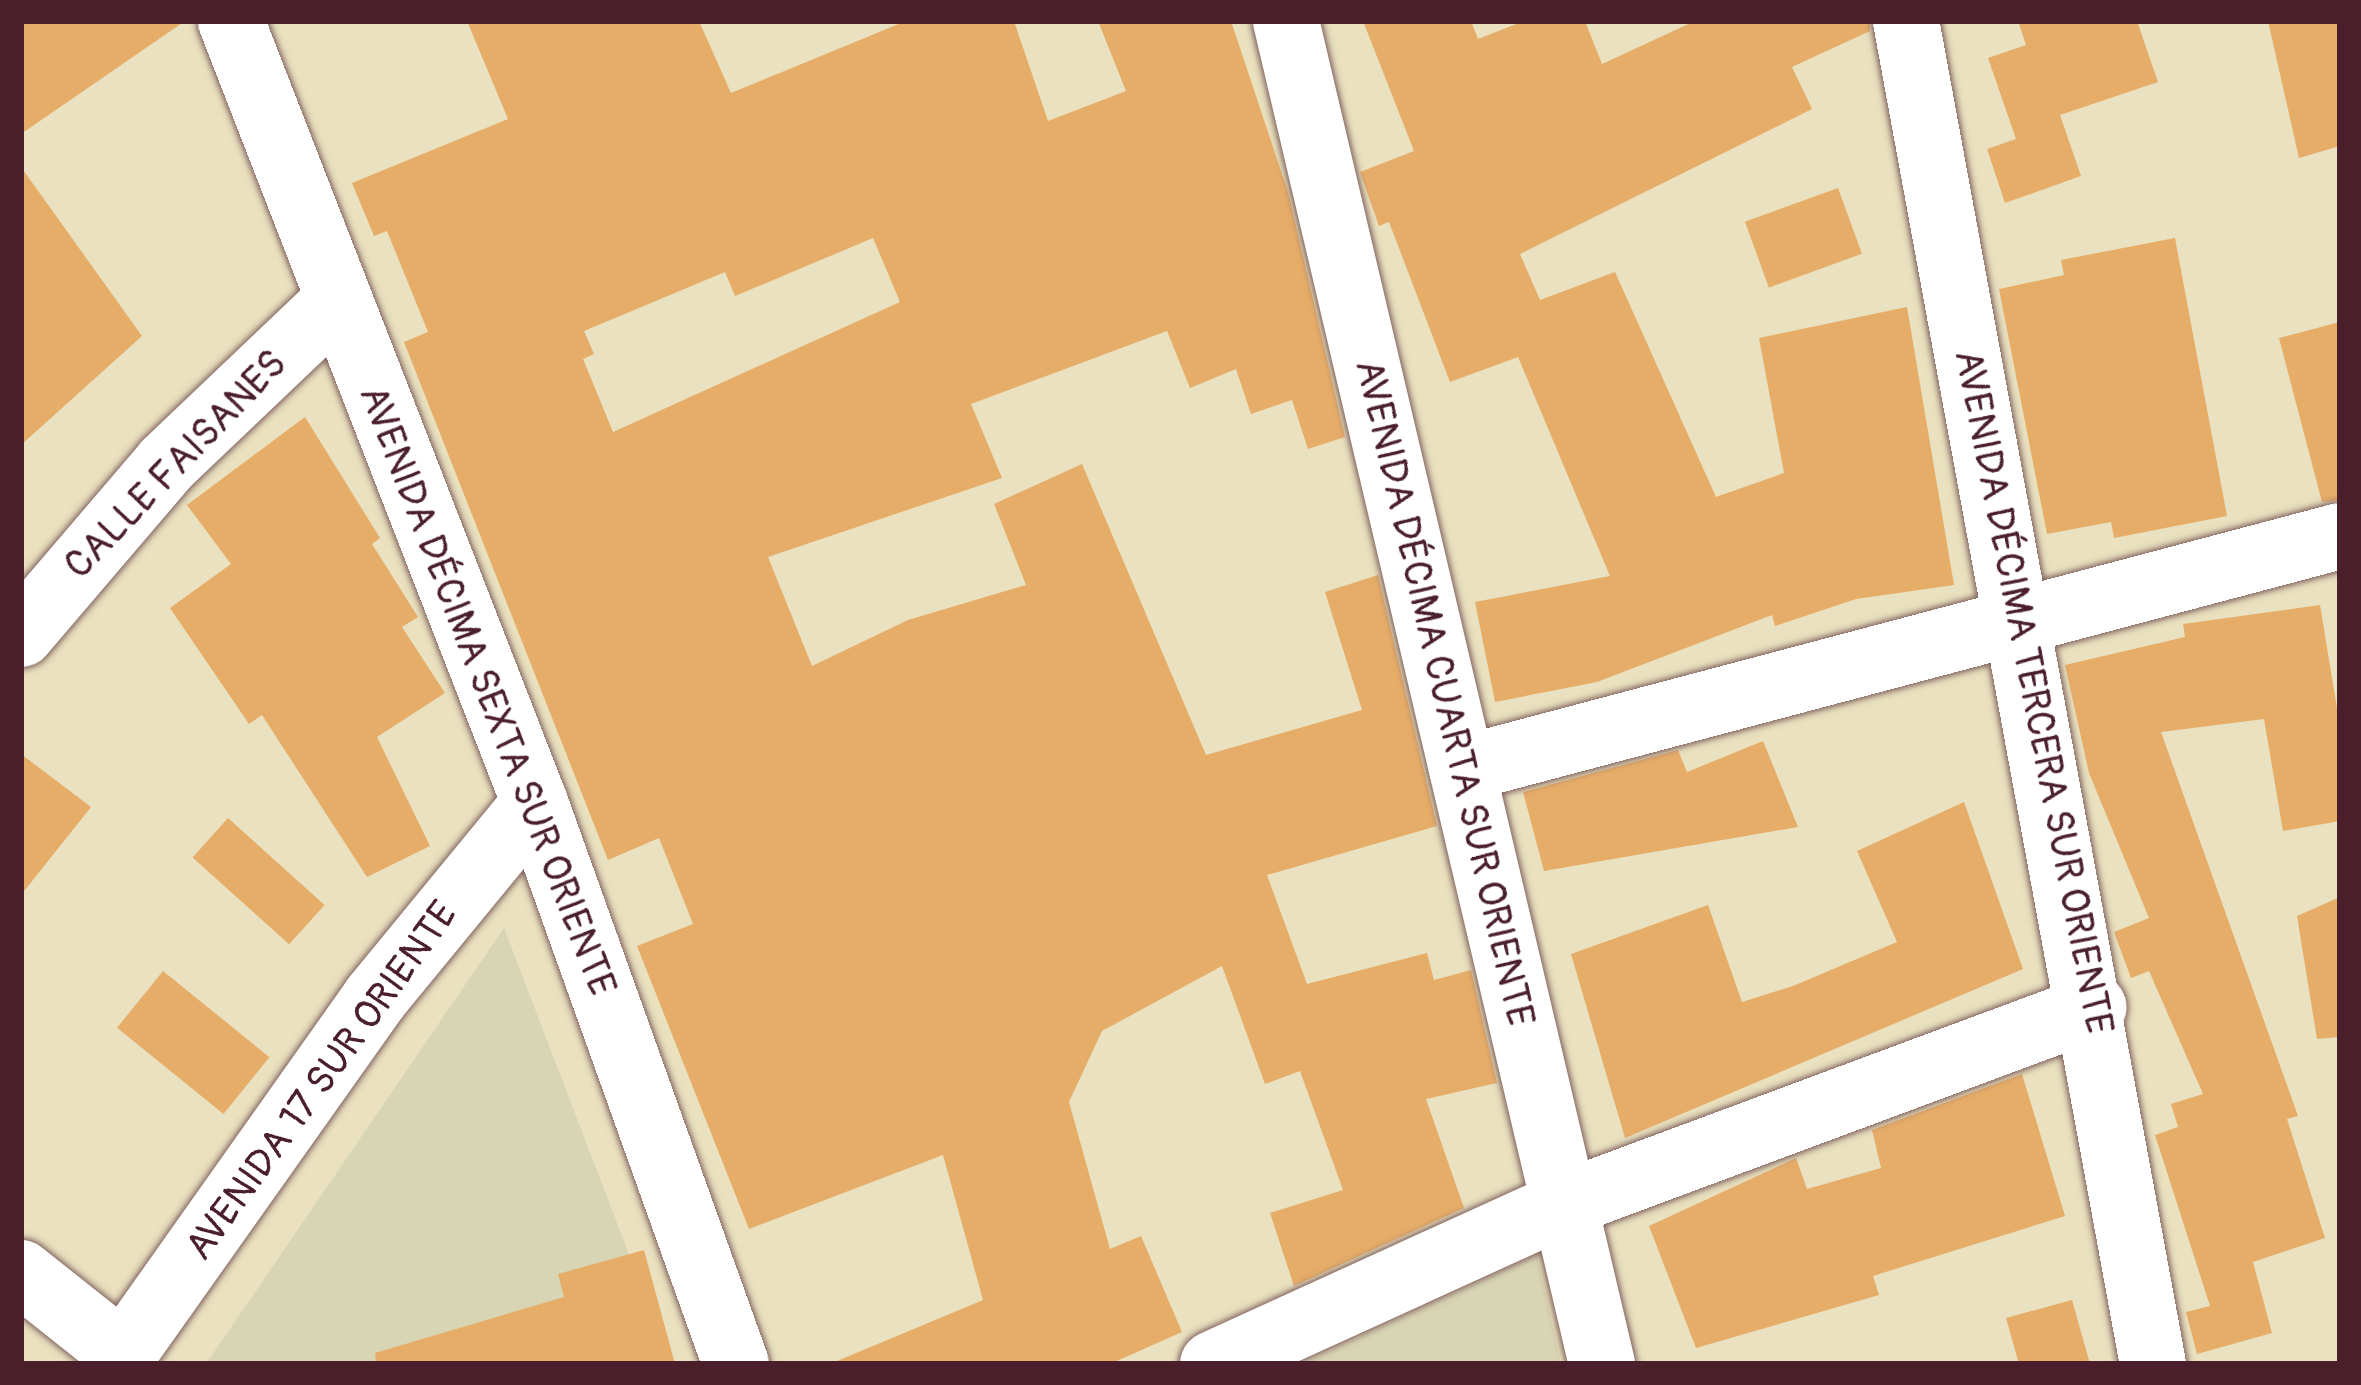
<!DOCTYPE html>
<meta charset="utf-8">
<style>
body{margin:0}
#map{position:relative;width:2361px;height:1385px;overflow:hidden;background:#e9e1bf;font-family:Pangolin,sans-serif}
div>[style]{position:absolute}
.built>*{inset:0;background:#d8d5b5}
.building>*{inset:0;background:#e6ad69;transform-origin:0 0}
.roads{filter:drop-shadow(0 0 3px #82635f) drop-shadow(0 0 3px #82635f)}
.minor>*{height:66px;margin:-33px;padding:0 33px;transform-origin:33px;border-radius:33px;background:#fff}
span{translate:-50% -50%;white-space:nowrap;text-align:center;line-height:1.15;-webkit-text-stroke:9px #fff;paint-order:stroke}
.street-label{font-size:39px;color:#4a1f2b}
.frame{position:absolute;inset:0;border:24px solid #4a1f2b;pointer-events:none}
</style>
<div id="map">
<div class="built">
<i style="clip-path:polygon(504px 928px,671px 1364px,206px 1364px)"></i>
<i style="clip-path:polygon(1537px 1255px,1561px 1364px,1302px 1364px)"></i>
</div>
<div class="building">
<i style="clip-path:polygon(21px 21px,185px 21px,21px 134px)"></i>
<i style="clip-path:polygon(evenodd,467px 21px,699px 21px,731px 93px,906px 21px,1014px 21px,1048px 121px,1126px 91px,1098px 21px,1231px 21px,1288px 192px,1345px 437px,1308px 449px,1292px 400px,1251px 414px,1236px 369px,1190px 388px,1167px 331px,971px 404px,1002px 478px,768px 557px,812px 666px,908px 620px,1026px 585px,994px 504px,1082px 464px,1206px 755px,1362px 710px,1325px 592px,1378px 575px,1437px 826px,1267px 875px,1307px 984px,1427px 953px,1434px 980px,1471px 970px,1497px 1083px,1426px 1099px,1464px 1208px,1294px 1286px,1270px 1213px,1343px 1190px,1300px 1071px,1265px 1084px,1222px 966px,1102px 1031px,1069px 1102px,1110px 1249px,1141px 1236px,1182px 1332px,1110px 1364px,830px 1364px,983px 1300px,943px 1155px,749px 1229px,637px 946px,693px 924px,659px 838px,608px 860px,404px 342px,428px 332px,387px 231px,374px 236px,352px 183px,508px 119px,467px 21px,873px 238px,900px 302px,613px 432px,583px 359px,594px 354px,584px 331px,725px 272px,735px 296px,873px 238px)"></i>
<i style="clip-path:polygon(1363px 21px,1471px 21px,1478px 39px,1524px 21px,1585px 21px,1602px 64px,1695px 21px,1870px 21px,1870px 31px,1792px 67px,1812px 109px,1520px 254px,1540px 300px,1615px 272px,1716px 497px,1784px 473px,1759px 338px,1907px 307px,1954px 585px,1856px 599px,1775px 626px,1772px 615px,1597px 682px,1495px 702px,1475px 602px,1610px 576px,1518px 357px,1450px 382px,1389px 222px,1379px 226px,1360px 172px,1414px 151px)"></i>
<i style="clip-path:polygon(2018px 21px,2137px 21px,2158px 82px,2060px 115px,2081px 176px,2005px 203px,1987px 149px,2016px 139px,1988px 58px,2026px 45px)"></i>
<i style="clip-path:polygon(2268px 21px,2340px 21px,2340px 146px,2299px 158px)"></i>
<i style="clip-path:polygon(21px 167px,142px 336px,21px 445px)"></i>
<i style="left:1838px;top:188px;width:70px;height:99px;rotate:70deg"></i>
<i style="clip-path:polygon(2175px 238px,2227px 516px,2114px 538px,2111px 522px,2047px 534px,1999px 289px,2064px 275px,2061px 260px)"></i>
<i style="clip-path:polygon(2340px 322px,2340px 500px,2322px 502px,2279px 338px)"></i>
<i style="clip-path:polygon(305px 417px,380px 538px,372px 544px,418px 617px,402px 627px,445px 693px,377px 737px,430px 846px,367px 877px,262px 715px,249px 724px,170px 608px,231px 564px,187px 505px)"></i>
<i style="clip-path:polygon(2320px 605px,2340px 726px,2340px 821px,2283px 831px,2264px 719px,2161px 732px,2298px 1116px,2287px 1119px,2325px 1238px,2253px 1262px,2272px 1333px,2197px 1354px,2186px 1312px,2210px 1306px,2155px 1135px,2178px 1127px,2171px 1104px,2203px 1094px,2149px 971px,2131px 978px,2114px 932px,2149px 918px,2089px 773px,2065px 665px,2185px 637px,2183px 624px)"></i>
<i style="clip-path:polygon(1763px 741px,1798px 827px,1544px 871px,1523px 792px,1678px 750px,1687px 772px)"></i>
<i style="clip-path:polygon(21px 754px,91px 807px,21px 895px)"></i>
<i style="clip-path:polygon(1964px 802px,2023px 969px,1625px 1138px,1571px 954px,1708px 905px,1742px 1002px,1793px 986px,1897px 942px,1857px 851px)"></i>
<i style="left:228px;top:818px;width:130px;height:53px;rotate:42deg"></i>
<i style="clip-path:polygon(2340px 897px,2340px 1037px,2317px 1039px,2297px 916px)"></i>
<i style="left:163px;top:971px;width:137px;height:73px;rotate:39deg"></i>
<i style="clip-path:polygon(2022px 1074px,2065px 1216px,1873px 1276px,1879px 1295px,1696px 1348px,1649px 1226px,1796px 1158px,1807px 1189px,1881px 1168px,1872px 1130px)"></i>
<i style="clip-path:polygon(644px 1250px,675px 1364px,376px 1364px,375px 1353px,564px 1297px,558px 1274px)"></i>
<i style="clip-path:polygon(2072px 1300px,2090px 1364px,2019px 1364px,2006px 1318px)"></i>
</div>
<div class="roads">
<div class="minor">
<i style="left:231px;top:21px;width:839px;rotate:68.76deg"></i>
<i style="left:535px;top:803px;width:596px;rotate:70.29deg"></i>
<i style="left:1286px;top:21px;width:1380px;rotate:76.76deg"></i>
<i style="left:1906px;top:21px;width:1366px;rotate:79.58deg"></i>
<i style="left:21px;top:634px;width:223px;rotate:-49.5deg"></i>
<i style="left:166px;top:464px;width:236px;rotate:-43.6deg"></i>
<i style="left:1462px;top:769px;width:908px;rotate:-14.86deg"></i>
<i style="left:21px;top:1273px;width:130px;rotate:38.5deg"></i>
<i style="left:116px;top:1364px;width:448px;rotate:-54.7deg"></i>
<i style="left:375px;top:998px;width:252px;rotate:-50.6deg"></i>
<i style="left:1213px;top:1364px;width:386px;rotate:-24.5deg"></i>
<i style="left:1564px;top:1204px;width:565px;rotate:-20.39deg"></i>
</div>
</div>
<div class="street-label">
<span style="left:176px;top:465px;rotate:-46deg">CALLE FAISANES</span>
<span style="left:487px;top:691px;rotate:69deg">AVENIDA DÉCIMA SEXTA SUR ORIENTE</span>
<span style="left:2033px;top:692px;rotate:79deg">AVENIDA DÉCIMA TERCERA SUR ORIENTE</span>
<span style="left:1444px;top:693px;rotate:77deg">AVENIDA DÉCIMA CUARTA SUR ORIENTE</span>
<span style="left:322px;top:1081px;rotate:-54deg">AVENIDA 17 SUR ORIENTE</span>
</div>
<div class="frame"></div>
</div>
